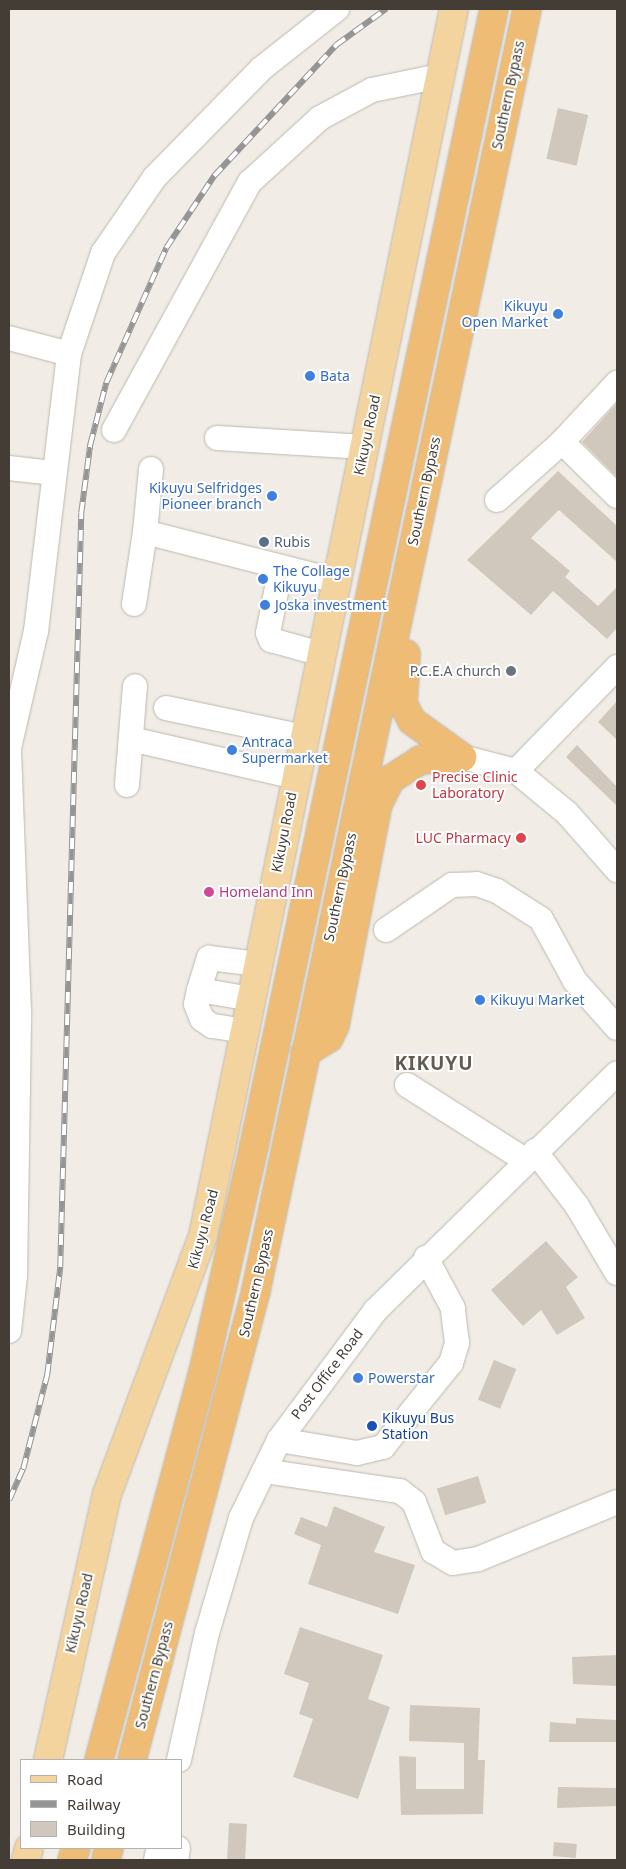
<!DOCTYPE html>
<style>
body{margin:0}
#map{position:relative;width:626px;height:1869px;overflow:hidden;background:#f1ede6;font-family:"Noto Sans",sans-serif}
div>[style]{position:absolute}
.building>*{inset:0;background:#d1c8bd;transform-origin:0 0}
.roads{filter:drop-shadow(0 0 1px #beb7ad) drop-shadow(0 0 1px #beb7ad)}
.minor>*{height:24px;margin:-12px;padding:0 12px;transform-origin:12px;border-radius:12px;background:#fff}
.major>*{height:28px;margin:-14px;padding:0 14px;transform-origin:14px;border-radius:14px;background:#f3d49e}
.highway>*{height:28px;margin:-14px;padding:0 14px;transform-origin:14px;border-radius:14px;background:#eebc75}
.rail>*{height:5.5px;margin-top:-2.75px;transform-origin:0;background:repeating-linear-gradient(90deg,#fff 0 11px,#959595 0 22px);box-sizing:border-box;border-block:1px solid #959595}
.dots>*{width:14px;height:14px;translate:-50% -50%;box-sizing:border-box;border:2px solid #fff;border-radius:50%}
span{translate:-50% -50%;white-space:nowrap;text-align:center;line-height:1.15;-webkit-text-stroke:4px #fff;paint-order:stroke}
.street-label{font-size:14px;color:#433d36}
.shop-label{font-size:14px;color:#366cbe}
.right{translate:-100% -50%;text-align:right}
.left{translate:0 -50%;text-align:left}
.service-label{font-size:14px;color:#4e5e75}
.worship-label{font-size:14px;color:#5b616d}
.health-label{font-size:14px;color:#be3a42}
.hotel-label{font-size:14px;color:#b23c85}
.transit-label{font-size:14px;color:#164399}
.district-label{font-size:19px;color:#655a4f;font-weight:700;letter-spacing:1px}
.frame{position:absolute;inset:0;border:10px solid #433d36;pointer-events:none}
.legend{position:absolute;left:20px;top:1759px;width:162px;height:90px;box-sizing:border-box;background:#fff;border:1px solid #b4b1af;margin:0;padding:6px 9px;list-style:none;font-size:15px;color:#433d36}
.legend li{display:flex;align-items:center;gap:10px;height:25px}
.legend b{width:25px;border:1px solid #b4b1af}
</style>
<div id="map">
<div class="building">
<i style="left:558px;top:108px;width:31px;height:52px;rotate:13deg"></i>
<i style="clip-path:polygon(617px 403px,617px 477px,582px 442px)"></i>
<i style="clip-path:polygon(558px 471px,617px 526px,617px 562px,559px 510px,531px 538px,570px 571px,565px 577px,598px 606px,617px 587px,617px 628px,607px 639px,553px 591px,531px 615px,467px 560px)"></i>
<i style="clip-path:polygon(617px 701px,617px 740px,598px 722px)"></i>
<i style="clip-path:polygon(577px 745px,617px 787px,617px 806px,566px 757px)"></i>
<i style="clip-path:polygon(546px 1241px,578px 1277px,566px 1287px,585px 1318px,557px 1335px,541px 1310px,523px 1326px,491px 1290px)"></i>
<i style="left:494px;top:1360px;width:24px;height:43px;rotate:22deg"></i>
<i style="left:478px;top:1476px;width:28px;height:43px;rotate:73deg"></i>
<i style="clip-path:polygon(334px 1506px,385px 1527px,374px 1552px,415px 1565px,398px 1614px,308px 1584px,321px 1545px,294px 1534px,301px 1517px,327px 1527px)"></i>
<i style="clip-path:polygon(300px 1627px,383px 1655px,368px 1699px,390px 1707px,358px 1799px,293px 1777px,313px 1719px,299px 1714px,309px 1683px,284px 1674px)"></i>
<i style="clip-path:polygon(617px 1655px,617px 1686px,573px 1684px,572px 1657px)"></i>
<i style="clip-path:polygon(410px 1705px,480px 1708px,478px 1760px,485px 1760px,483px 1814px,401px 1815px,399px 1756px,416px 1757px,416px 1789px,464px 1789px,464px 1743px,409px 1741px)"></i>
<i style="clip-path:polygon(576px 1718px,617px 1720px,617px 1742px,549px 1742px,550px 1722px,576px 1724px)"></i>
<i style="clip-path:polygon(558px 1787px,617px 1788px,617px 1806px,557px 1808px)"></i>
<i style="left:229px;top:1823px;width:18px;height:36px;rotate:3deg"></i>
<i style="left:554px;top:1842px;width:23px;height:14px;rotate:5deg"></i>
</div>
<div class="roads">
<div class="minor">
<i style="left:9px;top:338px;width:62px;rotate:14.9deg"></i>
<i style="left:114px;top:430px;width:283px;rotate:-61.3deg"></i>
<i style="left:250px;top:182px;width:95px;rotate:-42.4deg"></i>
<i style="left:320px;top:118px;width:59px;rotate:-28.3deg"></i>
<i style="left:372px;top:90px;width:69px;rotate:-11.6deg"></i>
<i style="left:217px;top:438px;width:148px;rotate:3.5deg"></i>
<i style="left:562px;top:442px;width:77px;rotate:44.5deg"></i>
<i style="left:9px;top:468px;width:43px;rotate:6.6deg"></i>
<i style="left:151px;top:469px;width:63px;rotate:95.4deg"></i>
<i style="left:145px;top:532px;width:197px;rotate:14.4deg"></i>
<i style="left:497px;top:500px;width:87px;rotate:-41.7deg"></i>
<i style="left:562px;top:442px;width:81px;rotate:-47deg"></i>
<i style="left:281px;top:567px;width:67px;rotate:101.1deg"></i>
<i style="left:268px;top:633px;width:8px;rotate:67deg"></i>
<i style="left:271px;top:640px;width:52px;rotate:15.6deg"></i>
<i style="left:134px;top:604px;width:73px;rotate:-81.3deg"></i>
<i style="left:166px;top:708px;width:141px;rotate:11.9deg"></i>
<i style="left:131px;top:739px;width:168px;rotate:13deg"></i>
<i style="left:462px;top:757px;width:56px;rotate:14.5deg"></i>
<i style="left:516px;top:771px;width:66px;rotate:39.5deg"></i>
<i style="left:567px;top:813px;width:76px;rotate:48.7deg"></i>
<i style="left:516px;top:771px;width:145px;rotate:-45.8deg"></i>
<i style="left:127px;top:785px;width:99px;rotate:-85.4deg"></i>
<i style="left:386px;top:930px;width:80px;rotate:-34.3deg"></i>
<i style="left:452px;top:885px;width:25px;rotate:-2deg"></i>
<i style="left:477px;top:884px;width:21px;rotate:19deg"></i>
<i style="left:497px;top:891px;width:52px;rotate:32.5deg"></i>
<i style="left:541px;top:919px;width:71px;rotate:61.3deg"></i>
<i style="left:575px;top:981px;width:63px;rotate:48.2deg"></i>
<i style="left:199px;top:990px;width:53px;rotate:9.8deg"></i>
<i style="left:245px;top:1031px;width:33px;rotate:-171deg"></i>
<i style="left:212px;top:1026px;width:12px;rotate:-145deg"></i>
<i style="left:202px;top:1019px;width:16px;rotate:-112deg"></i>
<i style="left:196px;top:1004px;width:14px;rotate:-78deg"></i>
<i style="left:199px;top:990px;width:34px;rotate:-73deg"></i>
<i style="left:209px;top:958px;width:49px;rotate:7deg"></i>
<i style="left:407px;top:1085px;width:140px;rotate:32.4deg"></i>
<i style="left:535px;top:1151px;width:69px;rotate:52.6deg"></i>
<i style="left:577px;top:1206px;width:78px;rotate:59.2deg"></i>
<i style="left:9px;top:1331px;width:55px;rotate:-83.8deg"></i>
<i style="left:15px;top:1276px;width:265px;rotate:-89.1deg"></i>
<i style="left:19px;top:1011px;width:263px;rotate:-92.2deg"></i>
<i style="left:9px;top:748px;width:120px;rotate:-77deg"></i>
<i style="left:36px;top:631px;width:279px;rotate:-83.2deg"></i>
<i style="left:69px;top:354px;width:107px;rotate:-71.4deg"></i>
<i style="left:103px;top:253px;width:92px;rotate:-55.6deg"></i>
<i style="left:155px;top:177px;width:151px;rotate:-45.5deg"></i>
<i style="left:261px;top:69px;width:97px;rotate:-38.3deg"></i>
<i style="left:279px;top:1440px;width:79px;rotate:9.5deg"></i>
<i style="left:357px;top:1453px;width:27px;rotate:-13deg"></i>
<i style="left:383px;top:1447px;width:108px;rotate:-51deg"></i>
<i style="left:451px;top:1363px;width:21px;rotate:-73deg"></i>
<i style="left:457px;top:1343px;width:35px;rotate:-97deg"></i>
<i style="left:453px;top:1308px;width:57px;rotate:-118.4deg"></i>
<i style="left:264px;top:1471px;width:137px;rotate:8.4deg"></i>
<i style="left:400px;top:1491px;width:18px;rotate:38deg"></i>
<i style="left:414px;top:1502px;width:53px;rotate:68.8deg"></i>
<i style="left:433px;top:1551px;width:23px;rotate:31deg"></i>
<i style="left:453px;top:1563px;width:25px;rotate:-9deg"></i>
<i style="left:478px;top:1559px;width:150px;rotate:-22.3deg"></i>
<i style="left:179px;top:1760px;width:130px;rotate:-77.6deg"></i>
<i style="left:207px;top:1633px;width:120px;rotate:-73.5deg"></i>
<i style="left:241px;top:1518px;width:87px;rotate:-64deg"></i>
<i style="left:279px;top:1440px;width:161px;rotate:-53.3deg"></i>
<i style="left:375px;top:1311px;width:339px;rotate:-44.5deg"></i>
<i style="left:156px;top:1860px;width:12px;rotate:-76deg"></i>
<i style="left:176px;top:1860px;width:12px;rotate:-81deg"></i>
</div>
<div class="major">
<i style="left:48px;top:1760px;width:272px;rotate:-77.5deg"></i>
<i style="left:107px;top:1494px;width:275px;rotate:-69.6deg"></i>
<i style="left:203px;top:1236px;width:1252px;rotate:-78.44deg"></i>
<i style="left:26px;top:1860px;width:12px;rotate:-76deg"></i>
</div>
<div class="highway">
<i style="left:406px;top:654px;width:50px;rotate:93.4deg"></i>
<i style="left:403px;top:704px;width:19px;rotate:62deg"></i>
<i style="left:412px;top:721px;width:62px;rotate:35.8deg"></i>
<i style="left:305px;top:1053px;width:28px;rotate:-32deg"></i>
<i style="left:329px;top:1038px;width:14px;rotate:-65deg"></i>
<i style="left:335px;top:1025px;width:225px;rotate:-79deg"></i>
<i style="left:378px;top:804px;width:28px;rotate:-63deg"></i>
<i style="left:391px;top:779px;width:35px;rotate:-33deg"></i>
<i style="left:420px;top:760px;width:42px;rotate:-4.1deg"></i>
<i style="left:99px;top:1760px;width:406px;rotate:-75deg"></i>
<i style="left:204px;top:1368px;width:228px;rotate:-77.3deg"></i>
<i style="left:254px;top:1146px;width:1162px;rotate:-78.08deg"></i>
<i style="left:132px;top:1760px;width:486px;rotate:-75.2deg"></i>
<i style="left:256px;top:1290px;width:1309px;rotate:-78.05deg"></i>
<i style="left:72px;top:1860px;width:13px;rotate:-72deg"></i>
<i style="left:106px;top:1860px;width:12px;rotate:-76deg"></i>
</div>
</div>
<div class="rail">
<i style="left:9px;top:1500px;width:34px;rotate:-66deg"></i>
<i style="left:23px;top:1469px;width:97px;rotate:-75.7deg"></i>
<i style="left:47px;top:1375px;width:109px;rotate:-83.1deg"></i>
<i style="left:60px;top:1267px;width:754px;rotate:-88.4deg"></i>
<i style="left:81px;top:513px;width:69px;rotate:-82.5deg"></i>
<i style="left:90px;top:445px;width:64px;rotate:-75.5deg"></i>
<i style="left:106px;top:383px;width:148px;rotate:-66deg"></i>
<i style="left:166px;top:248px;width:87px;rotate:-56.3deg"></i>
<i style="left:214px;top:176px;width:179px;rotate:-47deg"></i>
<i style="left:336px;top:45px;width:62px;rotate:-35.8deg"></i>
</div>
<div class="dots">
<i style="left:558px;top:314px;background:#3f7fe0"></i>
<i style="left:310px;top:376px;background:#3f7fe0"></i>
<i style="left:272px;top:496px;background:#3f7fe0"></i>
<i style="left:264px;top:542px;background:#5c6f8a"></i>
<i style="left:263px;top:579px;background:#3f7fe0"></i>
<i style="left:265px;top:605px;background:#3f7fe0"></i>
<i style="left:511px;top:671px;background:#6b7280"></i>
<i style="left:232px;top:750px;background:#3f7fe0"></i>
<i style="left:421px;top:785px;background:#e0444e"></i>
<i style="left:521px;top:838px;background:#e0444e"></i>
<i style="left:209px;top:892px;background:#d1479c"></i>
<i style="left:480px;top:1000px;background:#3f7fe0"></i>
<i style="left:358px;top:1378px;background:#3f7fe0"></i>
<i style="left:372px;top:1426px;background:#1a4fb4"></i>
</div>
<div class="street-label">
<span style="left:508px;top:95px;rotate:-78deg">Southern Bypass</span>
<span style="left:367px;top:435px;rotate:-78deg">Kikuyu Road</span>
<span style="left:424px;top:491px;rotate:-78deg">Southern Bypass</span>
<span style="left:284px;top:832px;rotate:-79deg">Kikuyu Road</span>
<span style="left:340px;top:887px;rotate:-78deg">Southern Bypass</span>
<span style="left:203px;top:1229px;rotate:-75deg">Kikuyu Road</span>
<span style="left:256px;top:1283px;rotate:-77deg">Southern Bypass</span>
<span style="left:327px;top:1374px;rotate:-53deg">Post Office Road</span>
<span style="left:79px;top:1613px;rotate:-77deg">Kikuyu Road</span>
<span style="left:154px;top:1675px;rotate:-75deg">Southern Bypass</span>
</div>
<div class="shop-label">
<span class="right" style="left:548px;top:314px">Kikuyu<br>Open Market</span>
<span class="left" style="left:320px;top:376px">Bata</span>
<span class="right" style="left:262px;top:496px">Kikuyu Selfridges<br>Pioneer branch</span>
<span class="left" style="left:273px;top:579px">The Collage<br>Kikuyu</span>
<span class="left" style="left:275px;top:605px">Joska investment</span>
<span class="left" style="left:242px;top:750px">Antraca<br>Supermarket</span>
<span class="left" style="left:490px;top:1000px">Kikuyu Market</span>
<span class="left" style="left:368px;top:1378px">Powerstar</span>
</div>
<div class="service-label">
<span class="left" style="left:274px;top:542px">Rubis</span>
</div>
<div class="worship-label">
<span class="right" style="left:501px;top:671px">P.C.E.A church</span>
</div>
<div class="health-label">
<span class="left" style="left:432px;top:785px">Precise Clinic<br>Laboratory</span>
<span class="right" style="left:511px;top:838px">LUC Pharmacy</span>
</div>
<div class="hotel-label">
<span class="left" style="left:219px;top:892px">Homeland Inn</span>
</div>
<div class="transit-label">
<span class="left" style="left:382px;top:1426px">Kikuyu Bus<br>Station</span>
</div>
<div class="district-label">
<span style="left:434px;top:1064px">KIKUYU</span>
</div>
<div class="frame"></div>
<ul class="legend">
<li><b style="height:6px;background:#f3d49e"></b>Road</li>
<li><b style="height:6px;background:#959595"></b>Railway</li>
<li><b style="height:14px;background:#d1c8bd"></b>Building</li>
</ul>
</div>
